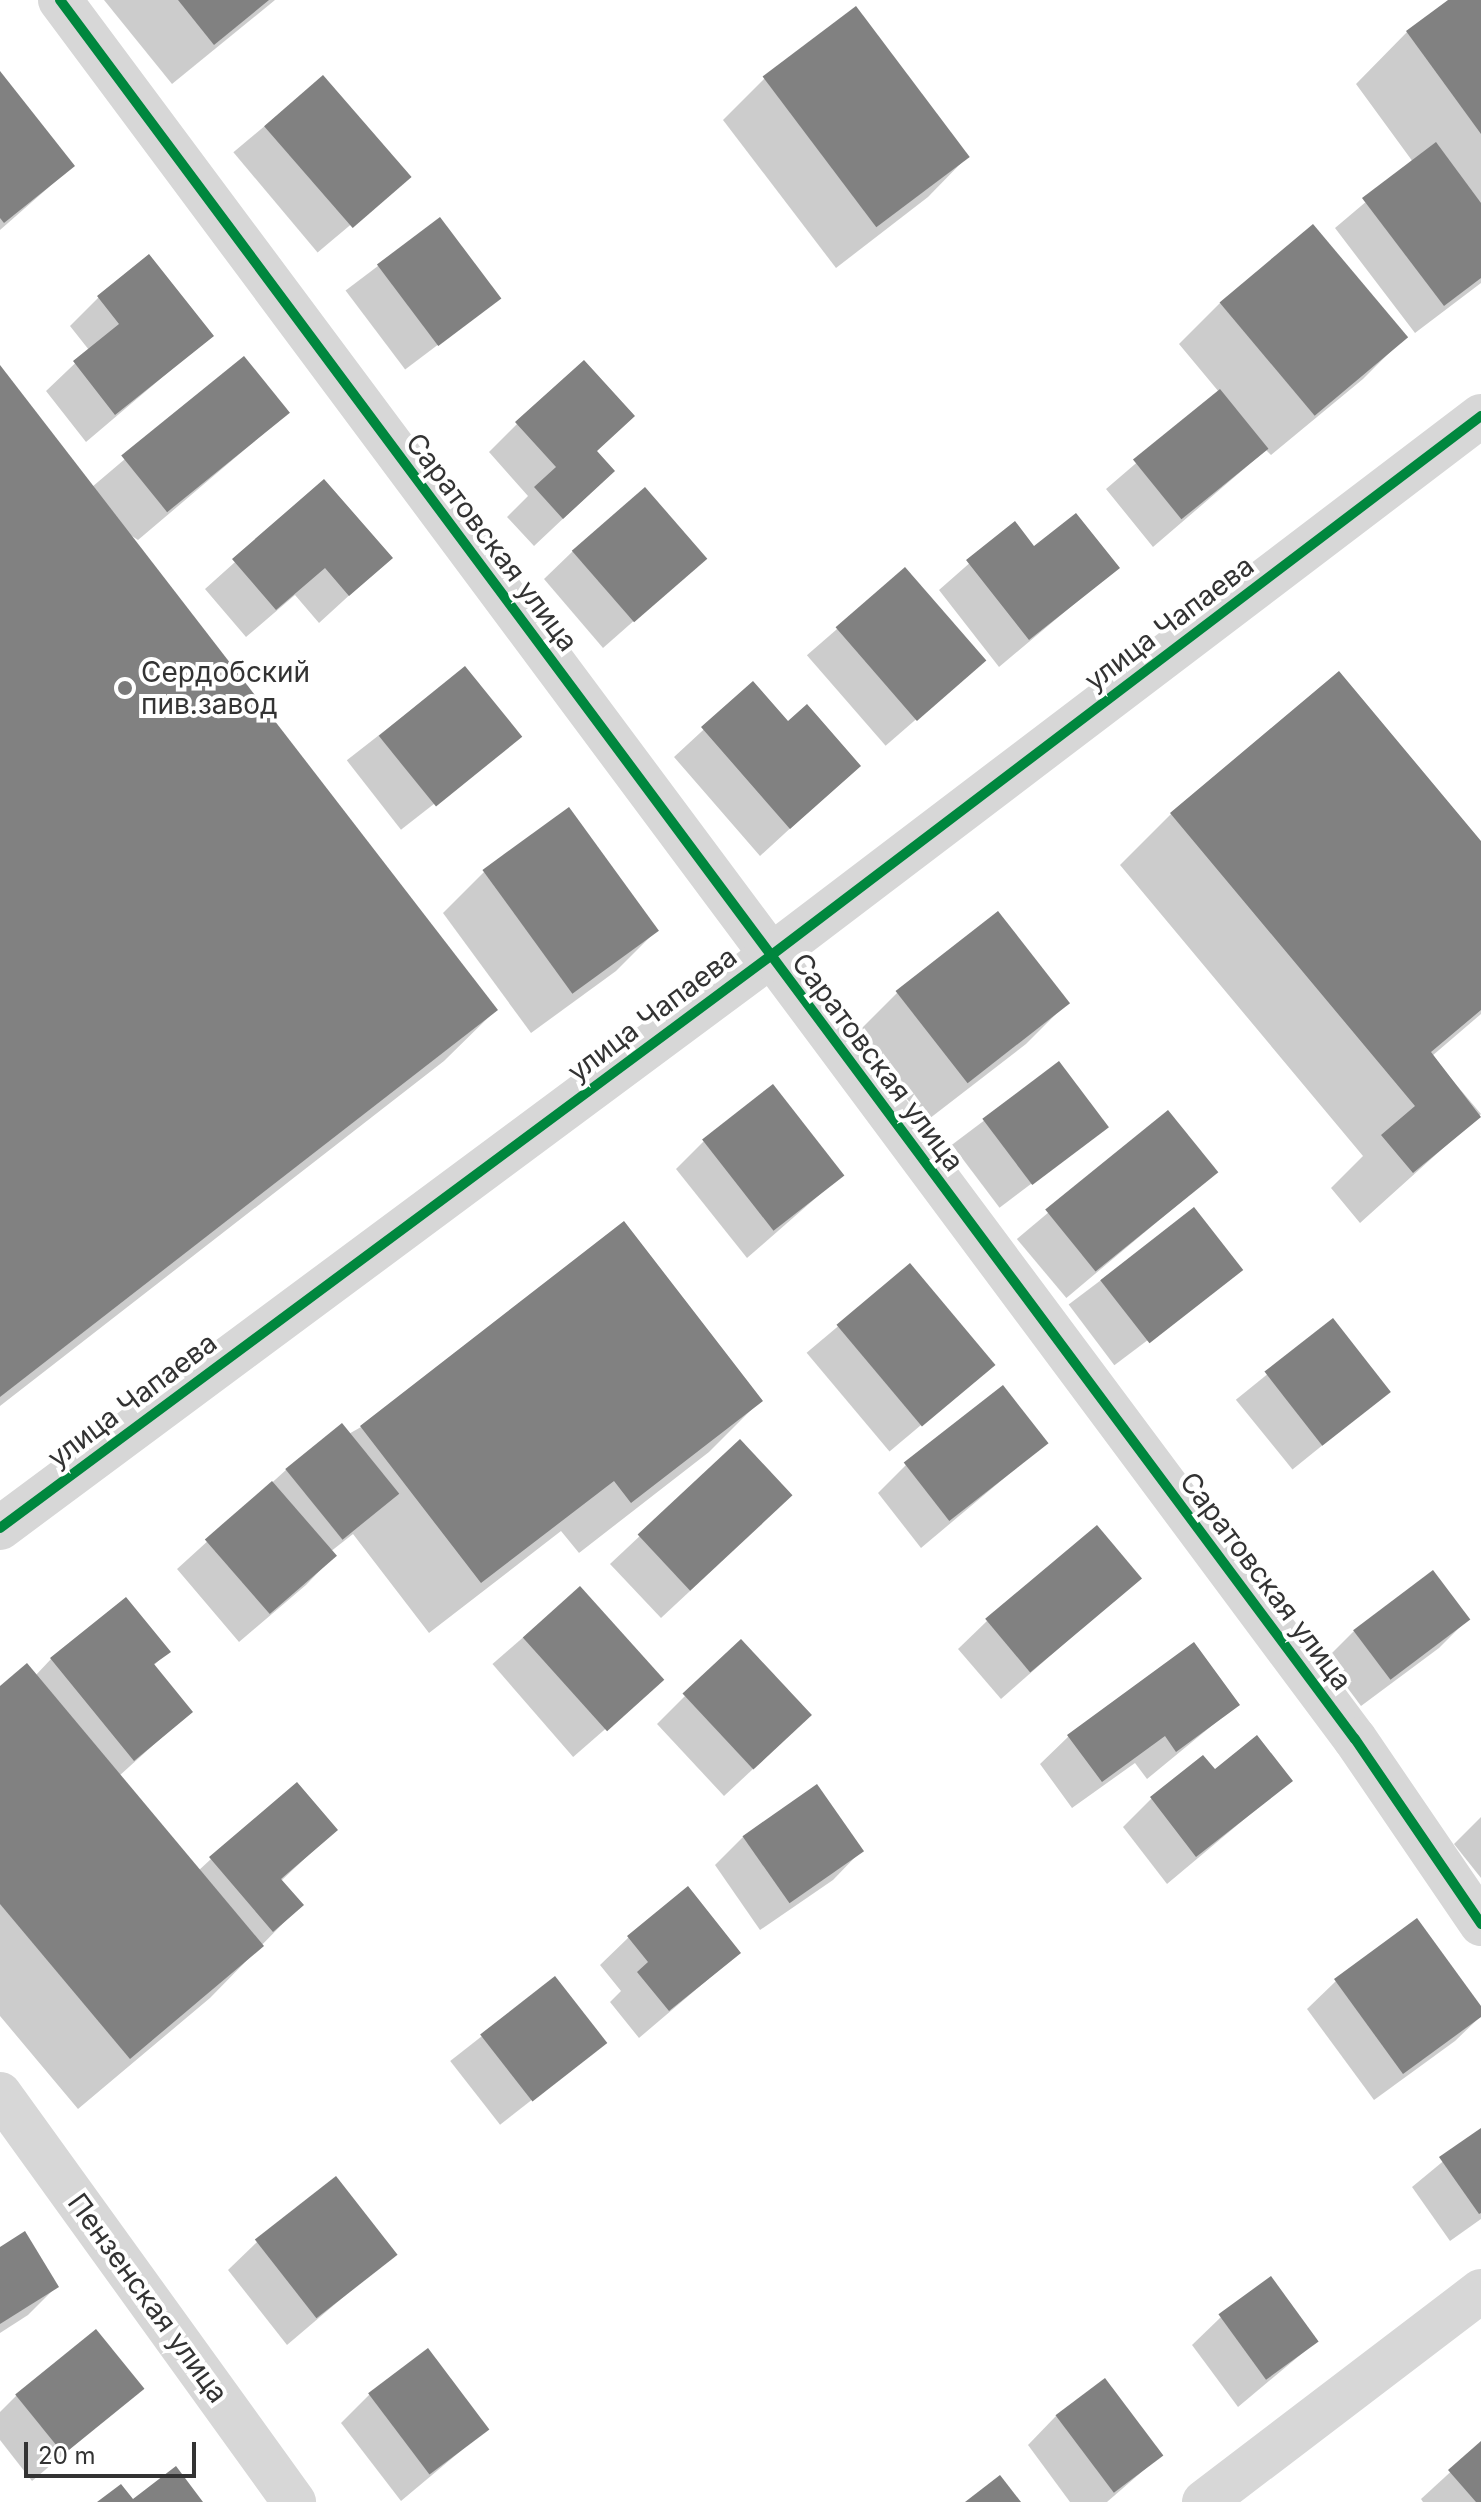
<!DOCTYPE html>
<meta charset="utf-8">
<style>
body{margin:0}
#map{position:relative;width:1481px;height:2502px;overflow:hidden;background:#fff;font-family:Inter,sans-serif}
div>[style]{position:absolute}
.shadow>*{inset:0;background:#0003;transform-origin:0 0}
.building>*{inset:0;background:#818181;transform-origin:0 0}
.minor>*{height:44px;margin:-22px;padding:0 22px;transform-origin:22px;border-radius:22px;background:#d7d7d7}
.cycleway>*{height:10px;margin:-5px;padding:0 5px;transform-origin:5px;border-radius:5px;background:#00873e}
.dots>*{width:22px;height:22px;translate:-50% -50%;box-sizing:border-box;border:4px solid #fff;border-radius:50%}
span{translate:-50% -50%;white-space:nowrap;text-align:center;line-height:1.15;-webkit-text-stroke:8px #fff;paint-order:stroke}
.street-label{font-size:28px;color:#333}
.poi-label{font-size:28px;color:#333}
.left{translate:0 -50%;text-align:left}
.scale{position:absolute;left:24px;top:2442px;width:172px;height:36px;box-sizing:border-box;border:4px solid #333;border-top:0;padding-left:10px;font-size:24px;line-height:28px;white-space:nowrap;color:#333;-webkit-text-stroke:6px #fff;paint-order:stroke}
</style>
<div id="map">
<div class="shadow">
<i style="clip-path:polygon(104px 0,275px 0,172px 84px)"></i>
<i style="clip-path:polygon(1451px 0,1481px 0,1481px 283px,1415px 333px,1335px 228px,1413px 162px,1356px 84px,1407px 32px)"></i>
<i style="clip-path:polygon(855px 9px,968px 156px,928px 197px,836px 268px,723px 120px,764px 79px)"></i>
<i style="clip-path:polygon(0 74px,73px 166px,0 230px)"></i>
<i style="left:323px;top:77px;width:131px;height:117px;rotate:50deg"></i>
<i style="left:439px;top:220px;width:99px;height:117px;rotate:53deg"></i>
<i style="clip-path:polygon(99px 297px,211px 336px,86px 442px,46px 391px,89px 350px,70px 326px)"></i>
<i style="clip-path:polygon(1220px 303px,1404px 338px,1363px 379px,1271px 455px,1266px 450px,1153px 547px,1106px 489px,1219px 392px,1179px 344px)"></i>
<i style="clip-path:polygon(244px 358px,288px 413px,138px 540px,126px 532px,496px 1010px,444px 1061px,0 1406px,0 369px,92px 487px)"></i>
<i style="clip-path:polygon(517px 424px,595px 452px,584px 499px,534px 546px,507px 517px,528px 496px,489px 452px)"></i>
<i style="clip-path:polygon(324px 482px,390px 558px,319px 623px,295px 595px,246px 637px,205px 589px)"></i>
<i style="clip-path:polygon(1014px 524px,1034px 548px,1117px 568px,999px 667px,939px 590px)"></i>
<i style="clip-path:polygon(573px 551px,704px 559px,603px 648px,544px 579px)"></i>
<i style="left:905px;top:570px;width:120px;height:130px;rotate:49deg"></i>
<i style="left:465px;top:668px;width:88px;height:150px;rotate:52deg"></i>
<i style="clip-path:polygon(753px 684px,787px 724px,858px 766px,760px 856px,674px 757px)"></i>
<i style="clip-path:polygon(1171px 814px,1481px 844px,1481px 1014px,1432px 1056px,1481px 1114px,1360px 1223px,1331px 1188px,1363px 1156px,1120px 865px)"></i>
<i style="clip-path:polygon(484px 872px,657px 930px,616px 971px,531px 1033px,443px 913px)"></i>
<i style="clip-path:polygon(998px 914px,1067px 1003px,1026px 1044px,925px 1122px,856px 1034px,897px 993px)"></i>
<i style="left:1059px;top:1064px;width:79px;height:134px;rotate:53deg"></i>
<i style="left:1167px;top:1113px;width:77px;height:196px;rotate:50deg"></i>
<i style="clip-path:polygon(704px 1141px,842px 1175px,747px 1258px,676px 1169px)"></i>
<i style="left:1194px;top:1210px;width:76px;height:157px;rotate:53deg"></i>
<i style="left:910px;top:1266px;width:129px;height:135px;rotate:50deg"></i>
<i style="left:1333px;top:1321px;width:90px;height:125px;rotate:51deg"></i>
<i style="clip-path:polygon(760px 1401px,709px 1452px,579px 1553px,561px 1531px,429px 1633px,353px 1534px,330px 1552px,334px 1556px,306px 1585px,239px 1642px,177px 1569px,287px 1469px,361px 1427px)"></i>
<i style="clip-path:polygon(740px 1442px,762px 1524px,661px 1618px,610px 1564px)"></i>
<i style="clip-path:polygon(1046px 1443px,921px 1548px,878px 1493px,906px 1465px)"></i>
<i style="clip-path:polygon(1139px 1578px,1001px 1699px,958px 1649px,987px 1621px)"></i>
<i style="left:580px;top:1588px;width:123px;height:116px;rotate:49deg"></i>
<i style="clip-path:polygon(1467px 1620px,1439px 1648px,1361px 1706px,1326px 1659px,1354px 1631px)"></i>
<i style="clip-path:polygon(168px 1652px,153px 1666px,190px 1712px,119px 1776px,198px 1871px,211px 1859px,335px 1830px,281px 1881px,301px 1905px,210px 1998px,78px 2109px,0 2016px,0 1688px,35px 1676px,51px 1659px)"></i>
<i style="clip-path:polygon(685px 1696px,781px 1743px,724px 1796px,657px 1724px)"></i>
<i style="clip-path:polygon(1237px 1705px,1147px 1779px,1135px 1763px,1072px 1808px,1040px 1764px,1069px 1736px)"></i>
<i style="clip-path:polygon(1214px 1772px,1290px 1781px,1167px 1884px,1123px 1827px,1151px 1799px)"></i>
<i style="clip-path:polygon(1481px 1817px,1481px 1878px,1454px 1844px)"></i>
<i style="clip-path:polygon(743px 1837px,861px 1851px,833px 1880px,760px 1930px,715px 1865px)"></i>
<i style="clip-path:polygon(629px 1937px,739px 1953px,639px 2038px,610px 2002px,621px 1991px,600px 1965px)"></i>
<i style="left:555px;top:1979px;width:81px;height:133px;rotate:52deg"></i>
<i style="clip-path:polygon(1336px 1981px,1481px 2010px,1481px 2016px,1455px 2041px,1374px 2100px,1307px 2009px)"></i>
<i style="clip-path:polygon(1481px 2130px,1481px 2219px,1450px 2241px,1412px 2187px)"></i>
<i style="clip-path:polygon(257px 2242px,394px 2254px,287px 2345px,228px 2270px)"></i>
<i style="clip-path:polygon(0 2249px,56px 2287px,28px 2315px,0 2333px)"></i>
<i style="clip-path:polygon(1221px 2317px,1317px 2341px,1238px 2407px,1192px 2345px)"></i>
<i style="clip-path:polygon(141px 2389px,32px 2481px,0 2440px,0 2412px,16px 2396px)"></i>
<i style="clip-path:polygon(370px 2394px,487px 2429px,401px 2501px,341px 2423px)"></i>
<i style="clip-path:polygon(1056px 2416px,1160px 2456px,1107px 2502px,1070px 2502px,1028px 2445px)"></i>
<i style="clip-path:polygon(1481px 2444px,1481px 2502px,1423px 2502px,1421px 2499px)"></i>
</div>
<div class="building">
<i style="clip-path:polygon(178px 0,269px 0,214px 45px)"></i>
<i style="clip-path:polygon(1448px 0,1481px 0,1481px 134px,1406px 31px)"></i>
<i style="left:856px;top:6px;width:189px;height:117px;rotate:53deg"></i>
<i style="clip-path:polygon(0 71px,75px 166px,4px 223px,0 218px)"></i>
<i style="left:323px;top:75px;width:135px;height:78px;rotate:49deg"></i>
<i style="clip-path:polygon(1436px 142px,1481px 203px,1481px 278px,1444px 306px,1362px 198px)"></i>
<i style="left:440px;top:217px;width:102px;height:79px;rotate:53deg"></i>
<i style="left:1313px;top:224px;width:148px;height:122px;rotate:50deg"></i>
<i style="clip-path:polygon(149px 254px,214px 336px,115px 415px,73px 361px,119px 324px,97px 296px)"></i>
<i style="left:244px;top:356px;width:73px;height:158px;rotate:51deg"></i>
<i style="clip-path:polygon(584px 360px,635px 416px,597px 451px,615px 471px,563px 519px,534px 487px,556px 467px,515px 422px)"></i>
<i style="clip-path:polygon(0 365px,498px 1010px,0 1397px)"></i>
<i style="left:1220px;top:389px;width:77px;height:112px;rotate:51deg"></i>
<i style="clip-path:polygon(324px 479px,393px 558px,349px 596px,325px 568px,276px 610px,232px 559px)"></i>
<i style="left:645px;top:487px;width:95px;height:97px;rotate:49deg"></i>
<i style="clip-path:polygon(1076px 513px,1120px 568px,1029px 640px,966px 560px,1015px 521px,1034px 546px)"></i>
<i style="left:905px;top:567px;width:124px;height:92px;rotate:49deg"></i>
<i style="left:465px;top:666px;width:91px;height:111px;rotate:51deg"></i>
<i style="clip-path:polygon(1339px 671px,1481px 841px,1481px 1010px,1431px 1052px,1481px 1117px,1413px 1173px,1381px 1135px,1415px 1106px,1170px 813px)"></i>
<i style="clip-path:polygon(753px 681px,788px 721px,807px 704px,861px 766px,790px 829px,701px 727px)"></i>
<i style="left:569px;top:807px;width:153px;height:107px;rotate:54deg"></i>
<i style="left:998px;top:911px;width:117px;height:130px;rotate:52deg"></i>
<i style="left:1059px;top:1061px;width:83px;height:96px;rotate:53deg"></i>
<i style="left:773px;top:1084px;width:116px;height:90px;rotate:52deg"></i>
<i style="left:1168px;top:1110px;width:80px;height:158px;rotate:51deg"></i>
<i style="left:1194px;top:1207px;width:80px;height:119px;rotate:52deg"></i>
<i style="clip-path:polygon(624px 1221px,763px 1401px,631px 1503px,614px 1481px,481px 1583px,360px 1426px)"></i>
<i style="left:910px;top:1263px;width:133px;height:96px;rotate:50deg"></i>
<i style="left:1333px;top:1318px;width:94px;height:87px;rotate:52deg"></i>
<i style="left:1003px;top:1385px;width:74px;height:126px;rotate:52deg"></i>
<i style="left:342px;top:1423px;width:91px;height:73px;rotate:51deg"></i>
<i style="left:740px;top:1439px;width:77px;height:140px;rotate:47deg"></i>
<i style="left:272px;top:1481px;width:99px;height:89px;rotate:49deg"></i>
<i style="left:1097px;top:1525px;width:70px;height:146px;rotate:50deg"></i>
<i style="left:1433px;top:1570px;width:62px;height:100px;rotate:53deg"></i>
<i style="left:580px;top:1586px;width:126px;height:77px;rotate:48deg"></i>
<i style="clip-path:polygon(126px 1597px,171px 1652px,154px 1664px,193px 1712px,134px 1761px,50px 1658px)"></i>
<i style="left:741px;top:1639px;width:104px;height:80px;rotate:47deg"></i>
<i style="clip-path:polygon(1194px 1642px,1240px 1705px,1176px 1752px,1165px 1736px,1102px 1782px,1067px 1735px)"></i>
<i style="clip-path:polygon(27px 1663px,264px 1946px,130px 2059px,0 1904px,0 1686px)"></i>
<i style="clip-path:polygon(1257px 1735px,1293px 1781px,1196px 1857px,1150px 1797px,1203px 1755px,1215px 1769px)"></i>
<i style="clip-path:polygon(297px 1782px,338px 1830px,281px 1879px,304px 1905px,273px 1932px,209px 1857px)"></i>
<i style="left:817px;top:1784px;width:82px;height:91px;rotate:55deg"></i>
<i style="clip-path:polygon(688px 1886px,741px 1953px,669px 2011px,637px 1972px,648px 1962px,627px 1936px)"></i>
<i style="clip-path:polygon(1417px 1918px,1481px 2006px,1481px 2017px,1403px 2074px,1334px 1979px)"></i>
<i style="left:555px;top:1976px;width:85px;height:95px;rotate:52deg"></i>
<i style="clip-path:polygon(1481px 2128px,1481px 2213px,1479px 2214px,1439px 2157px)"></i>
<i style="left:336px;top:2176px;width:100px;height:103px;rotate:52deg"></i>
<i style="clip-path:polygon(25px 2231px,59px 2287px,0 2324px,0 2247px)"></i>
<i style="left:1271px;top:2276px;width:81px;height:65px;rotate:54deg"></i>
<i style="left:96px;top:2329px;width:77px;height:104px;rotate:51deg"></i>
<i style="left:428px;top:2348px;width:102px;height:75px;rotate:53deg"></i>
<i style="left:1105px;top:2378px;width:97px;height:62px;rotate:53deg"></i>
<i style="clip-path:polygon(1481px 2441px,1481px 2502px,1476px 2502px,1448px 2470px)"></i>
<i style="clip-path:polygon(176px 2466px,203px 2502px,97px 2502px,121px 2484px,133px 2499px)"></i>
<i style="clip-path:polygon(1000px 2475px,1021px 2502px,965px 2502px)"></i>
</div>
<div class="minor">
<i style="left:60px;top:0;width:2168px;rotate:53.33deg"></i>
<i style="left:1355px;top:1739px;width:224px;rotate:55.7deg"></i>
<i style="left:0;top:1528px;width:958px;rotate:-36.59deg"></i>
<i style="left:769px;top:957px;width:894px;rotate:-37.23deg"></i>
<i style="left:0;top:2094px;width:503px;rotate:54.22deg"></i>
<i style="left:1204px;top:2502px;width:348px;rotate:-37.3deg"></i>
</div>
<div class="cycleway">
<i style="left:60px;top:0;width:2168px;rotate:53.33deg"></i>
<i style="left:1355px;top:1739px;width:224px;rotate:55.7deg"></i>
<i style="left:0;top:1528px;width:958px;rotate:-36.59deg"></i>
<i style="left:769px;top:957px;width:894px;rotate:-37.23deg"></i>
</div>
<div class="dots">
<i style="left:125px;top:688px;background:#7a7a7a"></i>
</div>
<div class="street-label">
<span style="left:492px;top:542px;rotate:53deg">Саратовская улица</span>
<span style="left:1169px;top:623px;rotate:-37deg">улица Чапаева</span>
<span style="left:652px;top:1014px;rotate:-37deg">улица Чапаева</span>
<span style="left:878px;top:1062px;rotate:53deg">Саратовская улица</span>
<span style="left:132px;top:1400px;rotate:-37deg">улица Чапаева</span>
<span style="left:1266px;top:1581px;rotate:53deg">Саратовская улица</span>
<span style="left:148px;top:2298px;rotate:54deg">Пензенская улица</span>
</div>
<div class="poi-label">
<span class="left" style="left:141px;top:688px">Сердобский<br>пив.завод</span>
</div>
<div class="scale">20 m</div>
</div>
